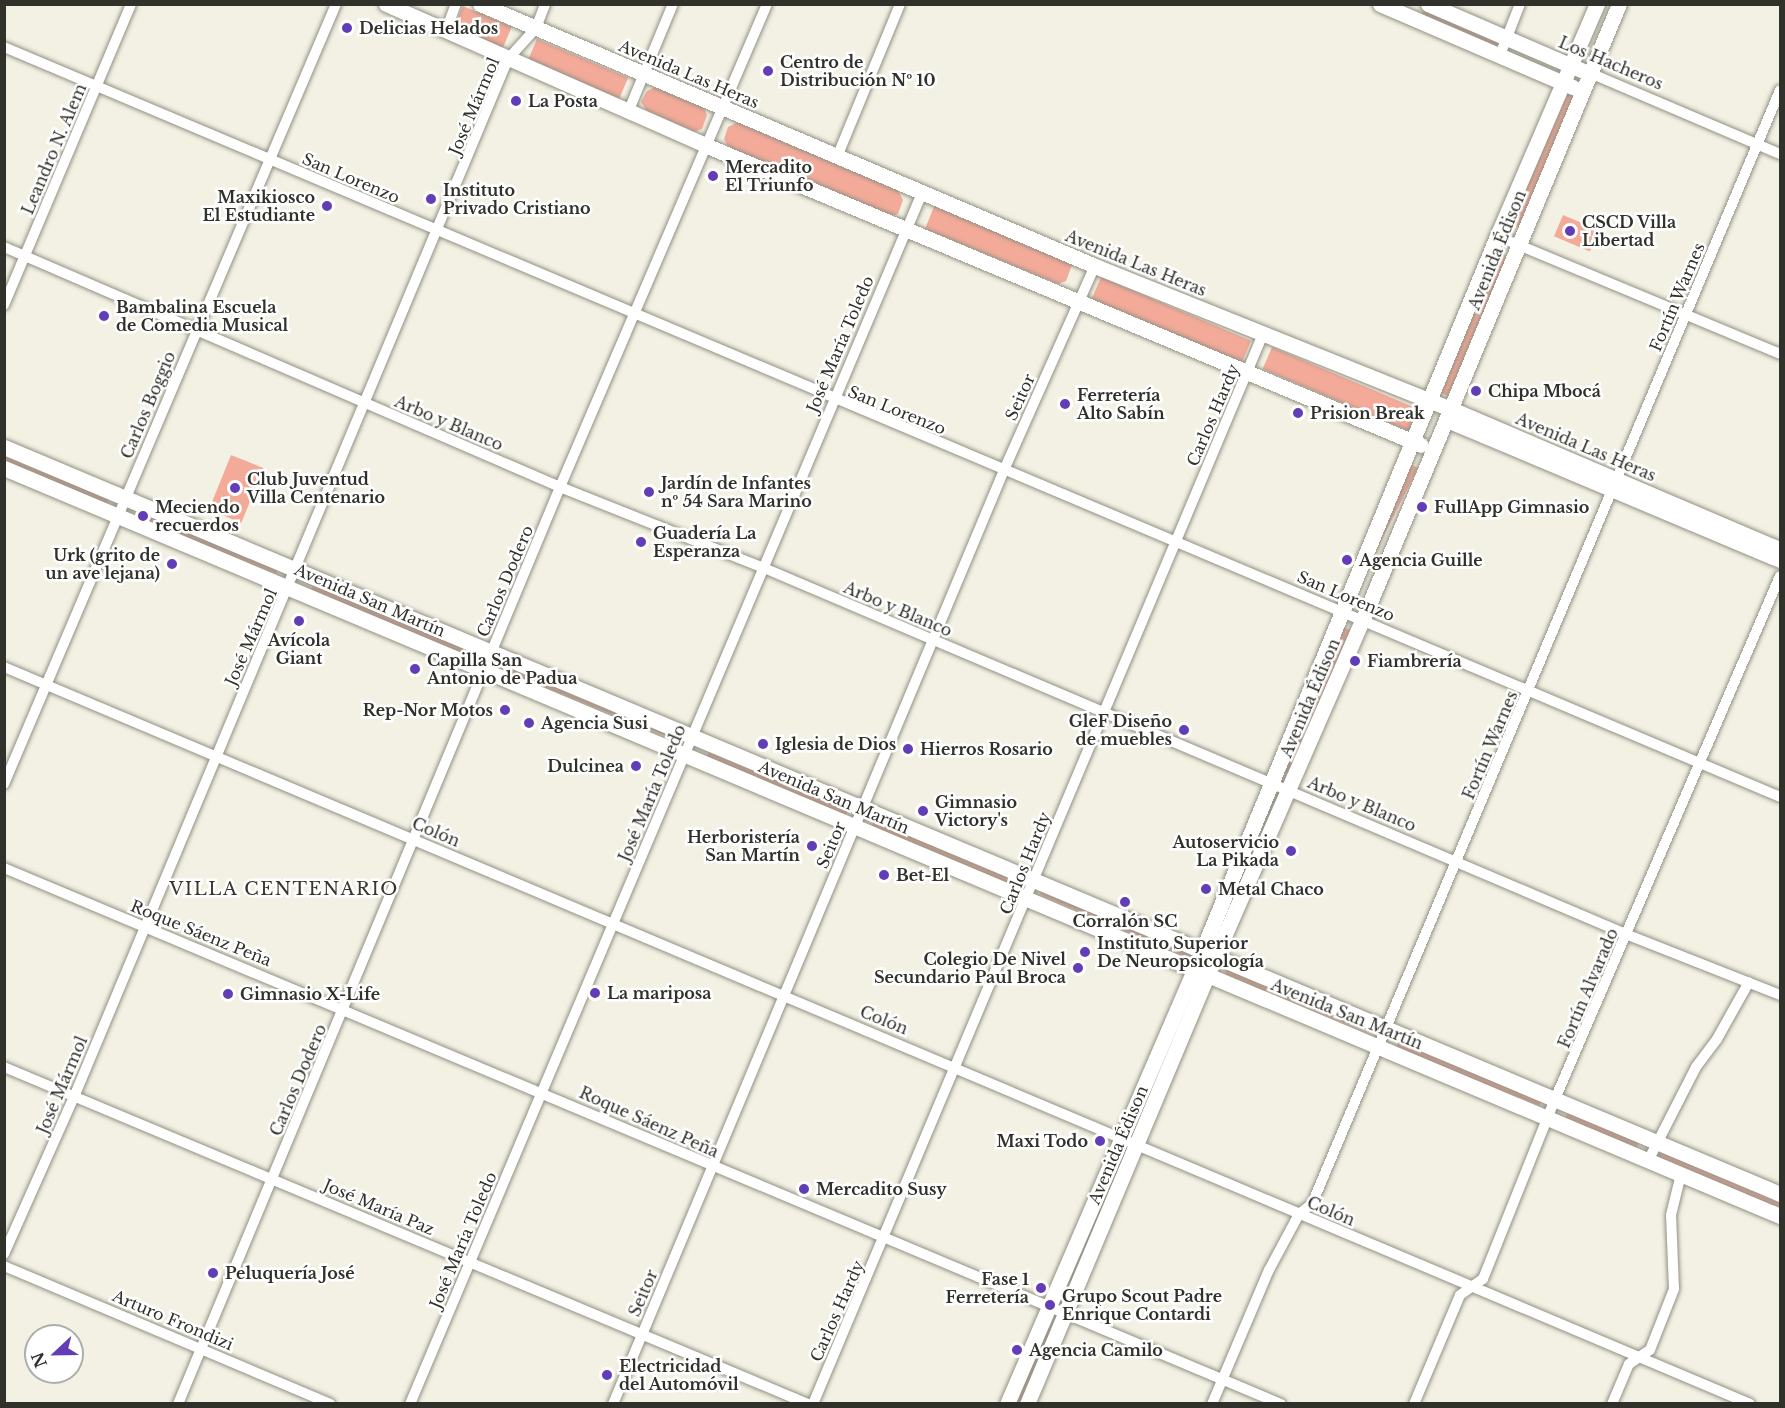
<!DOCTYPE html>
<meta charset="utf-8">
<style>
body{margin:0}
#map{position:relative;width:1785px;height:1408px;overflow:hidden;background:#f3f1e3;font-family:"Libre Baskerville",serif}
div>[style]{position:absolute}
.green>*{inset:0;background:#f3aa99;transform-origin:0 0}
.roads{filter:drop-shadow(0 0 2px #929084) drop-shadow(0 0 2px #929084)}
.minor>*{height:10px;margin:-5px;padding:0 5px;transform-origin:5px;border-radius:5px;background:#fff}
.secondary>*{height:15px;margin:-7.5px;padding:0 7.5px;transform-origin:7.5px;border-radius:7.5px;background:#fff}
.dots>*{width:16px;height:16px;translate:-50% -50%;box-sizing:border-box;border:3px solid #fff;border-radius:50%}
span{translate:-50% -50%;white-space:nowrap;text-align:center;line-height:1.15;-webkit-text-stroke:5px #fff;paint-order:stroke}
.poi-label{font-size:16px;color:#31312c;font-weight:700}
.left{translate:0 -50%;text-align:left}
.right{translate:-100% -50%;text-align:right}
.street-label{font-size:16px;color:#31312c}
.neighbourhood-label{font-size:18px;color:#38362c;letter-spacing:1.5px}
.frame{position:absolute;inset:0;border:6px solid #31312c;pointer-events:none}
.north{position:absolute;left:24px;top:1324px;width:60px;height:60px;box-sizing:border-box;background:#fff;border:2px solid #adadab;border-radius:50%;rotate:248deg;font-size:16px;font-weight:700;line-height:24px;text-align:center;color:#31312c}
.north::after{content:'';display:block;margin:auto;width:21px;height:27px;background:#633db5;clip-path:polygon(50% 0,100% 100%,50% 72%,0 100%)}
</style>
<div id="map">
<div class="green">
<i style="left:463px;top:6px;width:53px;height:25px;rotate:23deg"></i>
<i style="clip-path:polygon(1424px 9px,1498px 41px,1495px 46px,1421px 16px)"></i>
<i style="left:537px;top:39px;width:99px;height:24px;rotate:23deg"></i>
<i style="clip-path:polygon(1569px 83px,1579px 87px,1520px 228px,1512px 224px)"></i>
<i style="clip-path:polygon(655px 87px,704px 108px,707px 115px,702px 129px,694px 132px,646px 110px,641px 102px,647px 91px)"></i>
<i style="clip-path:polygon(738px 122px,898px 190px,903px 200px,898px 214px,887px 217px,729px 149px,724px 139px,728px 127px)"></i>
<i style="clip-path:polygon(935px 204px,1065px 258px,1072px 265px,1066px 281px,1058px 284px,925px 229px)"></i>
<i style="left:1563px;top:215px;width:39px;height:23px;rotate:23deg"></i>
<i style="clip-path:polygon(1498px 252px,1508px 256px,1449px 396px,1441px 393px)"></i>
<i style="left:1101px;top:277px;width:163px;height:24px;rotate:23deg"></i>
<i style="left:1272px;top:347px;width:163px;height:24px;rotate:23deg"></i>
<i style="left:4px;top:452px;width:115px;height:8px;rotate:23deg"></i>
<i style="left:231px;top:455px;width:35px;height:59px;rotate:22deg"></i>
<i style="left:1410px;top:464px;width:9px;height:144px;rotate:27deg"></i>
<i style="left:143px;top:510px;width:147px;height:9px;rotate:22deg"></i>
<i style="left:314px;top:583px;width:172px;height:8px;rotate:23deg"></i>
<i style="left:1343px;top:627px;width:8px;height:156px;rotate:23deg"></i>
<i style="left:511px;top:667px;width:175px;height:6px;rotate:22deg"></i>
<i style="left:709px;top:751px;width:151px;height:7px;rotate:23deg"></i>
<i style="left:875px;top:818px;width:165px;height:9px;rotate:23deg"></i>
<i style="left:1043px;top:887px;width:162px;height:8px;rotate:23deg"></i>
<i style="left:1227px;top:969px;width:155px;height:6px;rotate:22deg"></i>
<i style="left:1398px;top:1042px;width:155px;height:6px;rotate:22deg"></i>
<i style="left:1568px;top:1112px;width:77px;height:7px;rotate:22deg"></i>
<i style="left:1660px;top:1152px;width:130px;height:6px;rotate:23deg"></i>
<i style="left:1120px;top:1154px;width:9px;height:157px;rotate:21deg"></i>
<i style="left:1045px;top:1327px;width:9px;height:84px;rotate:21deg"></i>
</div>
<div class="roads">
<div class="minor">
<i style="left:446px;top:31px;width:29px;rotate:-70deg"></i>
<i style="left:4px;top:47px;width:1928px;rotate:22.89deg"></i>
<i style="left:1500px;top:55px;width:55px;rotate:-68.6deg"></i>
<i style="left:1590px;top:73px;width:207px;rotate:23.1deg"></i>
<i style="left:629px;top:110px;width:115px;rotate:-67.5deg"></i>
<i style="left:837px;top:157px;width:165px;rotate:-67.6deg"></i>
<i style="left:1497px;top:236px;width:307px;rotate:22.6deg"></i>
<i style="left:4px;top:247px;width:606px;rotate:23.35deg"></i>
<i style="left:560px;top:487px;width:219px;rotate:21.7deg"></i>
<i style="left:764px;top:568px;width:939px;rotate:23.01deg"></i>
<i style="left:1628px;top:935px;width:163px;rotate:21.5deg"></i>
<i style="left:4px;top:305px;width:327px;rotate:-67.1deg"></i>
<i style="left:4px;top:667px;width:1895px;rotate:22.88deg"></i>
<i style="left:4px;top:784px;width:848px;rotate:-66.94deg"></i>
<i style="left:4px;top:868px;width:1385px;rotate:22.77deg"></i>
<i style="left:4px;top:1067px;width:872px;rotate:22.74deg"></i>
<i style="left:1649px;top:1159px;width:103px;rotate:-62.9deg"></i>
<i style="left:1696px;top:1067px;width:35px;rotate:-53deg"></i>
<i style="left:1717px;top:1039px;width:65px;rotate:-60.7deg"></i>
<i style="left:4px;top:1254px;width:172px;rotate:-66deg"></i>
<i style="left:74px;top:1097px;width:1125px;rotate:-67.31deg"></i>
<i style="left:508px;top:59px;width:42px;rotate:-47.9deg"></i>
<i style="left:536px;top:28px;width:26px;rotate:-69deg"></i>
<i style="left:4px;top:1266px;width:354px;rotate:22.9deg"></i>
<i style="left:178px;top:1404px;width:993px;rotate:-67.38deg"></i>
<i style="left:560px;top:487px;width:525px;rotate:-66.8deg"></i>
<i style="left:410px;top:1404px;width:1315px;rotate:-67.08deg"></i>
<i style="left:613px;top:1404px;width:1013px;rotate:-67.28deg"></i>
<i style="left:1004px;top:470px;width:223px;rotate:-66deg"></i>
<i style="left:813px;top:1404px;width:1161px;rotate:-67.19deg"></i>
<i style="left:1212px;top:1404px;width:146px;rotate:-67deg"></i>
<i style="left:1269px;top:1270px;width:64px;rotate:-61.8deg"></i>
<i style="left:1299px;top:1214px;width:16px;rotate:-38deg"></i>
<i style="left:1312px;top:1204px;width:1208px;rotate:-67.21deg"></i>
<i style="left:1414px;top:1404px;width:118px;rotate:-67.1deg"></i>
<i style="left:1460px;top:1295px;width:28px;rotate:-35deg"></i>
<i style="left:1483px;top:1279px;width:194px;rotate:-68.2deg"></i>
<i style="left:1555px;top:1099px;width:569px;rotate:-66.72deg"></i>
<i style="left:1612px;top:1404px;width:43px;rotate:-67deg"></i>
<i style="left:1629px;top:1364px;width:25px;rotate:-34deg"></i>
<i style="left:1650px;top:1350px;width:66px;rotate:-68.5deg"></i>
<i style="left:1674px;top:1289px;width:74px;rotate:-92.3deg"></i>
<i style="left:1671px;top:1215px;width:42px;rotate:-76.3deg"></i>
</div>
<div class="secondary">
<i style="left:386px;top:4px;width:349px;rotate:23.8deg"></i>
<i style="left:705px;top:145px;width:776px;rotate:22.73deg"></i>
<i style="left:480px;top:4px;width:668px;rotate:23.07deg"></i>
<i style="left:1095px;top:266px;width:384px;rotate:21.9deg"></i>
<i style="left:1451px;top:409px;width:358px;rotate:23.1deg"></i>
<i style="left:1380px;top:4px;width:210px;rotate:23.3deg"></i>
<i style="left:1428px;top:4px;width:167px;rotate:23.3deg"></i>
<i style="left:1447px;top:420px;width:361px;rotate:22.8deg"></i>
<i style="left:4px;top:447px;width:1927px;rotate:22.81deg"></i>
<i style="left:4px;top:468px;width:1927px;rotate:22.84deg"></i>
<i style="left:1007px;top:1404px;width:475px;rotate:-66.7deg"></i>
<i style="left:1195px;top:968px;width:792px;rotate:-67.58deg"></i>
<i style="left:1497px;top:236px;width:253px;rotate:-66.7deg"></i>
<i style="left:1027px;top:1404px;width:485px;rotate:-67.2deg"></i>
<i style="left:1215px;top:957px;width:369px;rotate:-66.4deg"></i>
<i style="left:1363px;top:619px;width:666px;rotate:-67.4deg"></i>
</div>
</div>
<div class="dots">
<i style="left:347px;top:28px;background:#633db5"></i>
<i style="left:768px;top:71px;background:#633db5"></i>
<i style="left:516px;top:101px;background:#633db5"></i>
<i style="left:713px;top:176px;background:#633db5"></i>
<i style="left:431px;top:199px;background:#633db5"></i>
<i style="left:327px;top:206px;background:#633db5"></i>
<i style="left:1570px;top:231px;background:#633db5"></i>
<i style="left:104px;top:316px;background:#633db5"></i>
<i style="left:1476px;top:391px;background:#633db5"></i>
<i style="left:1065px;top:404px;background:#633db5"></i>
<i style="left:1298px;top:413px;background:#633db5"></i>
<i style="left:235px;top:488px;background:#633db5"></i>
<i style="left:649px;top:492px;background:#633db5"></i>
<i style="left:1422px;top:507px;background:#633db5"></i>
<i style="left:143px;top:516px;background:#633db5"></i>
<i style="left:641px;top:542px;background:#633db5"></i>
<i style="left:1347px;top:560px;background:#633db5"></i>
<i style="left:172px;top:564px;background:#633db5"></i>
<i style="left:299px;top:621px;background:#633db5"></i>
<i style="left:1355px;top:661px;background:#633db5"></i>
<i style="left:415px;top:669px;background:#633db5"></i>
<i style="left:505px;top:710px;background:#633db5"></i>
<i style="left:529px;top:723px;background:#633db5"></i>
<i style="left:1184px;top:730px;background:#633db5"></i>
<i style="left:763px;top:744px;background:#633db5"></i>
<i style="left:908px;top:749px;background:#633db5"></i>
<i style="left:636px;top:766px;background:#633db5"></i>
<i style="left:923px;top:811px;background:#633db5"></i>
<i style="left:812px;top:846px;background:#633db5"></i>
<i style="left:1291px;top:851px;background:#633db5"></i>
<i style="left:884px;top:875px;background:#633db5"></i>
<i style="left:1206px;top:889px;background:#633db5"></i>
<i style="left:1125px;top:902px;background:#633db5"></i>
<i style="left:1085px;top:952px;background:#633db5"></i>
<i style="left:1078px;top:968px;background:#633db5"></i>
<i style="left:595px;top:993px;background:#633db5"></i>
<i style="left:228px;top:994px;background:#633db5"></i>
<i style="left:1100px;top:1141px;background:#633db5"></i>
<i style="left:804px;top:1189px;background:#633db5"></i>
<i style="left:213px;top:1273px;background:#633db5"></i>
<i style="left:1041px;top:1288px;background:#633db5"></i>
<i style="left:1050px;top:1305px;background:#633db5"></i>
<i style="left:1017px;top:1350px;background:#633db5"></i>
<i style="left:607px;top:1375px;background:#633db5"></i>
</div>
<div class="poi-label">
<span class="left" style="left:359px;top:28px">Delicias Helados</span>
<span class="left" style="left:780px;top:71px">Centro de<br>Distribución Nº 10</span>
<span class="left" style="left:528px;top:101px">La Posta</span>
<span class="left" style="left:725px;top:176px">Mercadito<br>El Triunfo</span>
<span class="left" style="left:443px;top:199px">Instituto<br>Privado Cristiano</span>
<span class="right" style="left:315px;top:206px">Maxikiosco<br>El Estudiante</span>
<span class="left" style="left:1582px;top:231px">CSCD Villa<br>Libertad</span>
<span class="left" style="left:116px;top:316px">Bambalina Escuela<br>de Comedia Musical</span>
<span class="left" style="left:1488px;top:391px">Chipa Mbocá</span>
<span class="left" style="left:1077px;top:404px">Ferretería<br>Alto Sabín</span>
<span class="left" style="left:1310px;top:413px">Prision Break</span>
<span class="left" style="left:247px;top:488px">Club Juventud<br>Villa Centenario</span>
<span class="left" style="left:661px;top:492px">Jardín de Infantes<br>nº 54 Sara Marino</span>
<span class="left" style="left:155px;top:516px">Meciendo<br>recuerdos</span>
<span class="left" style="left:1434px;top:507px">FullApp Gimnasio</span>
<span class="left" style="left:653px;top:542px">Guadería La<br>Esperanza</span>
<span class="right" style="left:160px;top:564px">Urk (grito de<br>un ave lejana)</span>
<span class="left" style="left:1359px;top:560px">Agencia Guille</span>
<span style="left:299px;top:649px">Avícola<br>Giant</span>
<span class="left" style="left:427px;top:669px">Capilla San<br>Antonio de Padua</span>
<span class="left" style="left:1367px;top:661px">Fiambrería</span>
<span class="right" style="left:493px;top:710px">Rep-Nor Motos</span>
<span class="right" style="left:1172px;top:730px">GleF Diseño<br>de muebles</span>
<span class="left" style="left:541px;top:723px">Agencia Susi</span>
<span class="left" style="left:775px;top:744px">Iglesia de Dios</span>
<span class="left" style="left:920px;top:749px">Hierros Rosario</span>
<span class="right" style="left:624px;top:766px">Dulcinea</span>
<span class="left" style="left:935px;top:811px">Gimnasio<br>Victory's</span>
<span class="right" style="left:800px;top:846px">Herboristería<br>San Martín</span>
<span class="right" style="left:1279px;top:851px">Autoservicio<br>La Pikada</span>
<span class="left" style="left:896px;top:875px">Bet-El</span>
<span class="left" style="left:1218px;top:889px">Metal Chaco</span>
<span style="left:1125px;top:921px">Corralón SC</span>
<span class="left" style="left:1097px;top:952px">Instituto Superior<br>De Neuropsicología</span>
<span class="right" style="left:1066px;top:968px">Colegio De Nivel<br>Secundario Paul Broca</span>
<span class="left" style="left:607px;top:993px">La mariposa</span>
<span class="left" style="left:240px;top:994px">Gimnasio X-Life</span>
<span class="right" style="left:1088px;top:1141px">Maxi Todo</span>
<span class="left" style="left:816px;top:1189px">Mercadito Susy</span>
<span class="left" style="left:225px;top:1273px">Peluquería José</span>
<span class="right" style="left:1029px;top:1288px">Fase 1<br>Ferretería</span>
<span class="left" style="left:1062px;top:1305px">Grupo Scout Padre<br>Enrique Contardi</span>
<span class="left" style="left:1029px;top:1350px">Agencia Camilo</span>
<span class="left" style="left:619px;top:1375px">Electricidad<br>del Automóvil</span>
</div>
<div class="street-label">
<span style="left:1611px;top:63px;rotate:23deg">Los Hacheros</span>
<span style="left:689px;top:74px;rotate:23deg">Avenida Las Heras</span>
<span style="left:474px;top:106px;rotate:-67deg">José Mármol</span>
<span style="left:54px;top:149px;rotate:-67deg">Leandro N. Alem</span>
<span style="left:351px;top:178px;rotate:23deg">San Lorenzo</span>
<span style="left:1497px;top:250px;rotate:-68deg">Avenida Édison</span>
<span style="left:1136px;top:263px;rotate:22deg">Avenida Las Heras</span>
<span style="left:1677px;top:297px;rotate:-67deg">Fortín Warnes</span>
<span style="left:840px;top:344px;rotate:-67deg">José María Toledo</span>
<span style="left:1020px;top:397px;rotate:-66deg">Seitor</span>
<span style="left:148px;top:405px;rotate:-67deg">Carlos Boggio</span>
<span style="left:897px;top:410px;rotate:22deg">San Lorenzo</span>
<span style="left:1213px;top:415px;rotate:-67deg">Carlos Hardy</span>
<span style="left:449px;top:423px;rotate:23deg">Arbo y Blanco</span>
<span style="left:1586px;top:447px;rotate:23deg">Avenida Las Heras</span>
<span style="left:505px;top:581px;rotate:-67deg">Carlos Dodero</span>
<span style="left:1346px;top:596px;rotate:23deg">San Lorenzo</span>
<span style="left:370px;top:600px;rotate:23deg">Avenida San Martín</span>
<span style="left:898px;top:609px;rotate:23deg">Arbo y Blanco</span>
<span style="left:251px;top:637px;rotate:-66deg">José Mármol</span>
<span style="left:1310px;top:698px;rotate:-67deg">Avenida Édison</span>
<span style="left:1490px;top:745px;rotate:-67deg">Fortín Warnes</span>
<span style="left:652px;top:793px;rotate:-67deg">José María Toledo</span>
<span style="left:834px;top:797px;rotate:23deg">Avenida San Martín</span>
<span style="left:1362px;top:804px;rotate:23deg">Arbo y Blanco</span>
<span style="left:436px;top:832px;rotate:23deg">Colón</span>
<span style="left:831px;top:845px;rotate:-67deg">Seitor</span>
<span style="left:1025px;top:863px;rotate:-68deg">Carlos Hardy</span>
<span style="left:201px;top:933px;rotate:22deg">Roque Sáenz Peña</span>
<span style="left:1588px;top:988px;rotate:-67deg">Fortín Alvarado</span>
<span style="left:1347px;top:1014px;rotate:22deg">Avenida San Martín</span>
<span style="left:884px;top:1020px;rotate:22deg">Colón</span>
<span style="left:298px;top:1080px;rotate:-67deg">Carlos Dodero</span>
<span style="left:62px;top:1085px;rotate:-67deg">José Mármol</span>
<span style="left:649px;top:1122px;rotate:24deg">Roque Sáenz Peña</span>
<span style="left:1118px;top:1145px;rotate:-67deg">Avenida Édison</span>
<span style="left:379px;top:1207px;rotate:23deg">José María Paz</span>
<span style="left:1331px;top:1211px;rotate:23deg">Colón</span>
<span style="left:463px;top:1240px;rotate:-67deg">José María Toledo</span>
<span style="left:643px;top:1293px;rotate:-67deg">Seitor</span>
<span style="left:837px;top:1311px;rotate:-66deg">Carlos Hardy</span>
<span style="left:173px;top:1320px;rotate:23deg">Arturo Frondizi</span>
</div>
<div class="neighbourhood-label">
<span style="left:284px;top:889px">VILLA CENTENARIO</span>
</div>
<div class="frame"></div>
<div class="north">N</div>
</div>
